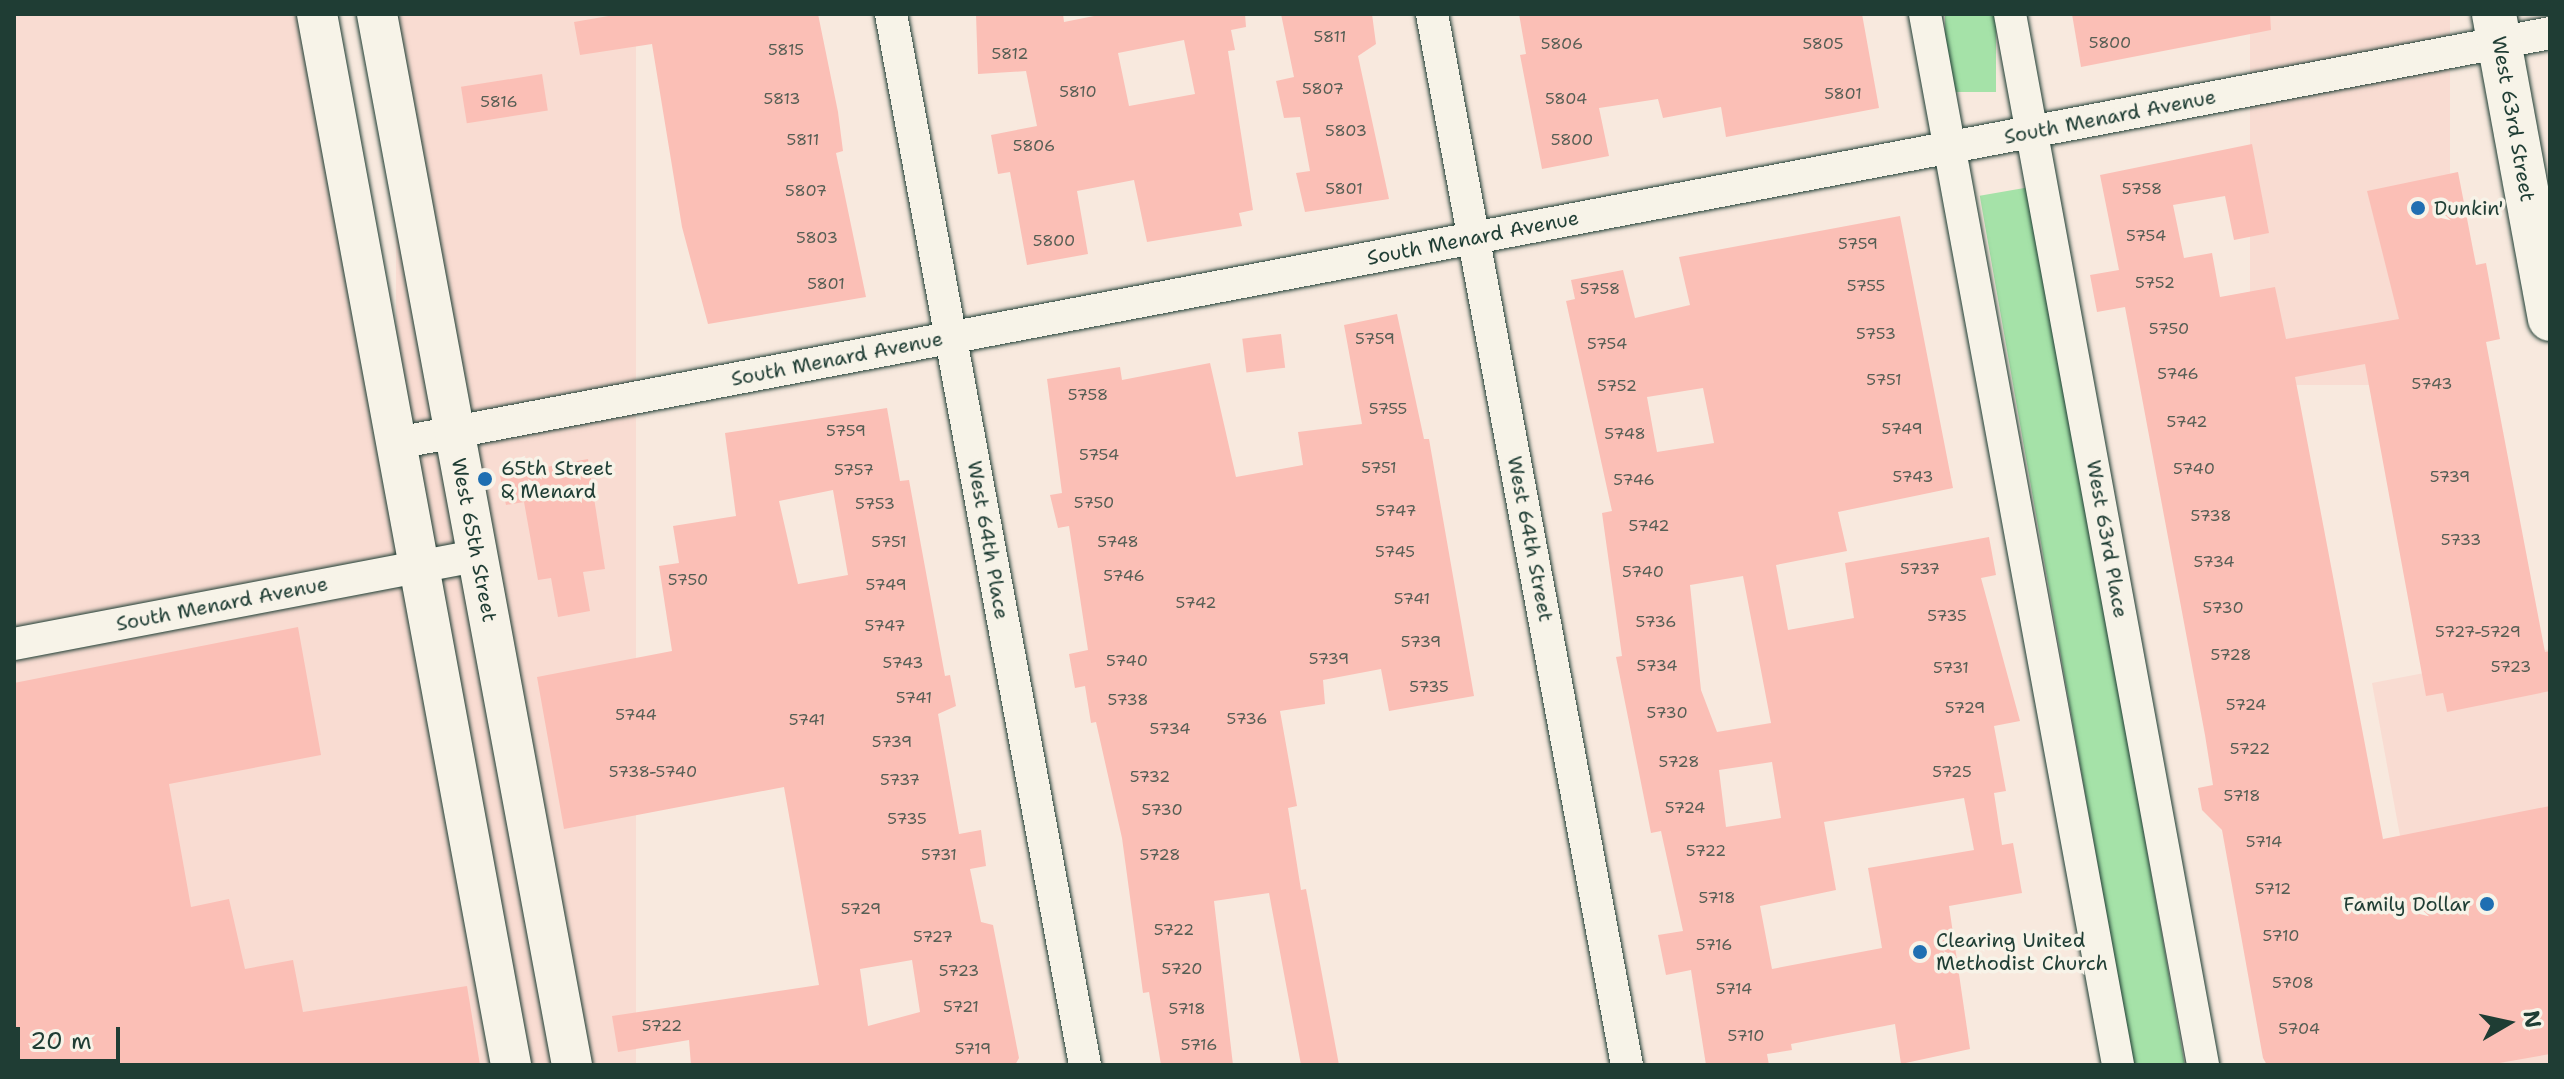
<!DOCTYPE html>
<style>
body{margin:0}
#map{position:relative;width:2564px;height:1079px;overflow:hidden;background:#f8e9de;font-family:"Shantell Sans",sans-serif}
div>[style]{position:absolute}
.built>*{inset:0;background:#f9dcd2;transform-origin:0 0}
.green>*{inset:0;background:#a5e2a8;transform-origin:0 0}
.building>*{inset:0;background:#fbbfb6;transform-origin:0 0}
.roads{filter:drop-shadow(0 0 2px #1f3d34) drop-shadow(0 0 2px #1f3d34)}
.minor>*{height:32px;margin:-16px;padding:0 16px;transform-origin:16px;border-radius:16px;background:#f7f3e8}
.tertiary>*{height:40px;margin:-20px;padding:0 20px;transform-origin:20px;border-radius:20px;background:#f7f3e8}
.secondary>*{height:44px;margin:-22px;padding:0 22px;transform-origin:22px;border-radius:22px;background:#f7f3e8}
.dots>*{width:22px;height:22px;translate:-50% -50%;box-sizing:border-box;border:4px solid #f7f3e8;border-radius:50%}
span{translate:-50% -50%;white-space:nowrap;text-align:center;line-height:1.15;-webkit-text-stroke:7px #f7f3e8;paint-order:stroke}
.number-label{font-size:16px;color:#565e54}
.number-label span{-webkit-text-stroke-width:0}
.street-label{font-size:20px;color:#1f3d34}
.poi-label{font-size:20px;color:#1f3d34}
.left{translate:0 -50%;text-align:left}
.right{translate:-100% -50%;text-align:right}
.frame{position:absolute;inset:0;border:16px solid #1f3d34;pointer-events:none}
.north{position:absolute;left:2468px;top:983px;width:80px;height:80px;-webkit-text-stroke:6px #f7f3e8;paint-order:stroke;rotate:81deg;font-size:22px;font-weight:700;line-height:32px;text-align:center;color:#1f3d34}
.north::after{content:'';display:block;margin:auto;width:28px;height:36px;background:#1f3d34;clip-path:polygon(50% 0,100% 100%,50% 72%,0 100%)}
.scale{position:absolute;left:16px;top:1027px;width:104px;height:36px;box-sizing:border-box;border:4px solid #1f3d34;border-top:0;padding-left:10px;font-size:24px;line-height:28px;white-space:nowrap;color:#1f3d34;-webkit-text-stroke:6px #f7f3e8;paint-order:stroke}
</style>
<div id="map">
<div class="built">
<i style="clip-path:polygon(14px 14px,320px 14px,519px 1065px,14px 1065px)"></i>
<i style="left:396px;top:14px;width:240px;height:1069px"></i>
<i style="left:2250px;top:14px;width:200px;height:371px"></i>
<i style="clip-path:polygon(2550px 649px,2550px 1065px,2442px 1065px,2372px 683px)"></i>
</div>
<div class="green">
<i style="left:1945px;top:14px;width:51px;height:78px"></i>
<i style="left:2030px;top:187px;width:893px;height:51px;rotate:80deg"></i>
</div>
<div class="building">
<i style="clip-path:polygon(620px 14px,818px 14px,838px 112px,843px 151px,836px 153px,866px 297px,708px 324px,682px 227px,652px 44px,580px 55px,574px 22px)"></i>
<i style="clip-path:polygon(evenodd,976px 14px,1063px 14px,1064px 22px,1104px 14px,1245px 14px,1246px 27px,1231px 30px,1235px 50px,1228px 51px,1253px 210px,1239px 213px,1242px 226px,1147px 242px,1134px 180px,1077px 191px,1088px 254px,1027px 265px,1010px 172px,998px 174px,991px 135px,1037px 126px,1026px 71px,978px 74px,976px 14px,1184px 40px,1195px 94px,1129px 106px,1118px 53px,1184px 40px)"></i>
<i style="clip-path:polygon(1281px 14px,1372px 14px,1376px 44px,1358px 56px,1389px 199px,1305px 212px,1296px 173px,1310px 171px,1300px 117px,1284px 118px,1276px 81px,1294px 77px)"></i>
<i style="clip-path:polygon(1519px 14px,1862px 14px,1879px 108px,1726px 137px,1721px 107px,1663px 118px,1658px 99px,1599px 108px,1609px 156px,1542px 169px,1520px 55px,1526px 54px)"></i>
<i style="clip-path:polygon(2072px 14px,2270px 14px,2271px 30px,2081px 67px)"></i>
<i style="left:542px;top:74px;width:37px;height:82px;rotate:81deg"></i>
<i style="clip-path:polygon(2252px 144px,2269px 233px,2234px 240px,2225px 196px,2173px 205px,2184px 258px,2212px 253px,2220px 297px,2275px 287px,2286px 339px,2399px 319px,2367px 191px,2458px 172px,2476px 265px,2486px 263px,2500px 339px,2486px 342px,2545px 652px,2550px 651px,2550px 691px,2447px 712px,2443px 693px,2426px 696px,2365px 364px,2295px 377px,2383px 839px,2550px 806px,2550px 1054px,2488px 1065px,2267px 1065px,2263px 1058px,2222px 830px,2202px 810px,2198px 788px,2213px 785px,2205px 735px,2125px 307px,2097px 312px,2090px 275px,2119px 270px,2100px 175px)"></i>
<i style="clip-path:polygon(evenodd,1900px 216px,1953px 488px,1838px 512px,1847px 551px,1776px 565px,1788px 630px,1854px 618px,1845px 563px,1989px 537px,1996px 575px,1981px 578px,2020px 721px,1994px 726px,2006px 791px,1994px 793px,2002px 845px,2013px 843px,2022px 893px,1949px 906px,1970px 1049px,1901px 1064px,1895px 1024px,1791px 1044px,1792px 1050px,1767px 1054px,1769px 1065px,1706px 1065px,1691px 970px,1666px 975px,1658px 935px,1683px 931px,1661px 831px,1651px 833px,1616px 657px,1622px 656px,1602px 513px,1612px 511px,1566px 301px,1575px 299px,1571px 280px,1623px 270px,1635px 318px,1690px 305px,1679px 257px,1900px 216px,1703px 388px,1714px 443px,1657px 452px,1647px 397px,1703px 388px,1900px 216px,1743px 576px,1771px 723px,1717px 732px,1701px 690px,1690px 585px,1743px 576px,1900px 216px,1772px 762px,1781px 818px,1726px 827px,1719px 770px,1772px 762px,1900px 216px,1964px 798px,1974px 850px,1868px 868px,1882px 948px,1772px 969px,1760px 906px,1836px 890px,1824px 822px,1964px 798px)"></i>
<i style="clip-path:polygon(1397px 314px,1424px 439px,1429px 439px,1474px 696px,1389px 711px,1381px 669px,1323px 680px,1325px 704px,1280px 711px,1297px 806px,1288px 808px,1301px 890px,1306px 889px,1339px 1065px,1301px 1065px,1269px 893px,1214px 901px,1233px 1065px,1161px 1065px,1149px 992px,1143px 993px,1122px 838px,1096px 722px,1091px 723px,1085px 686px,1075px 688px,1069px 654px,1088px 650px,1069px 526px,1058px 528px,1050px 495px,1062px 493px,1047px 379px,1120px 367px,1122px 380px,1210px 363px,1236px 477px,1303px 465px,1298px 432px,1362px 424px,1344px 325px)"></i>
<i style="left:1281px;top:334px;width:34px;height:39px;rotate:83deg"></i>
<i style="clip-path:polygon(evenodd,887px 408px,900px 481px,909px 480px,945px 676px,950px 675px,956px 706px,938px 714px,959px 834px,981px 830px,986px 866px,970px 869px,981px 922px,993px 925px,1019px 1058px,1015px 1065px,691px 1065px,689px 1040px,618px 1052px,612px 1016px,819px 985px,784px 787px,564px 829px,537px 677px,672px 651px,659px 566px,679px 563px,673px 526px,736px 516px,725px 433px,887px 408px,833px 490px,848px 575px,798px 584px,779px 501px,833px 490px,887px 408px,912px 960px,920px 1012px,868px 1026px,860px 969px,912px 960px)"></i>
<i style="clip-path:polygon(588px 459px,605px 569px,583px 572px,590px 611px,558px 617px,551px 578px,538px 580px,524px 502px,506px 505px,500px 476px)"></i>
<i style="clip-path:polygon(298px 627px,321px 755px,169px 784px,191px 907px,229px 899px,245px 969px,293px 960px,303px 1012px,467px 986px,480px 1065px,14px 1065px,14px 683px)"></i>
</div>
<div class="roads">
<div class="minor">
<i style="left:891px;top:14px;width:1069px;rotate:79.54deg"></i>
<i style="left:1432px;top:14px;width:1069px;rotate:79.49deg"></i>
<i style="left:1925px;top:14px;width:1069px;rotate:79.59deg"></i>
<i style="left:2010px;top:14px;width:1069px;rotate:79.59deg"></i>
<i style="left:397px;top:443px;width:2192px;rotate:-10.78deg"></i>
<i style="left:14px;top:644px;width:471px;rotate:-10.8deg"></i>
</div>
<div class="tertiary">
<i style="left:317px;top:14px;width:1069px;rotate:79.54deg"></i>
<i style="left:377px;top:14px;width:1069px;rotate:79.49deg"></i>
</div>
<div class="secondary">
<i style="left:2494px;top:14px;width:310px;rotate:79.6deg"></i>
</div>
</div>
<div class="dots">
<i style="left:2418px;top:208px;background:#1f6fb2"></i>
<i style="left:485px;top:479px;background:#1f6fb2"></i>
<i style="left:2487px;top:904px;background:#1f6fb2"></i>
<i style="left:1920px;top:952px;background:#1f6fb2"></i>
</div>
<div class="number-label">
<span style="left:1330px;top:37px">5811</span>
<span style="left:2110px;top:43px">5800</span>
<span style="left:1562px;top:44px">5806</span>
<span style="left:1823px;top:44px">5805</span>
<span style="left:786px;top:50px">5815</span>
<span style="left:1010px;top:54px">5812</span>
<span style="left:1323px;top:89px">5807</span>
<span style="left:1078px;top:92px">5810</span>
<span style="left:1843px;top:94px">5801</span>
<span style="left:782px;top:99px">5813</span>
<span style="left:1566px;top:99px">5804</span>
<span style="left:499px;top:102px">5816</span>
<span style="left:1346px;top:131px">5803</span>
<span style="left:803px;top:140px">5811</span>
<span style="left:1572px;top:140px">5800</span>
<span style="left:1034px;top:146px">5806</span>
<span style="left:1344px;top:189px">5801</span>
<span style="left:2142px;top:189px">5758</span>
<span style="left:806px;top:191px">5807</span>
<span style="left:2146px;top:236px">5754</span>
<span style="left:817px;top:238px">5803</span>
<span style="left:1054px;top:241px">5800</span>
<span style="left:1858px;top:244px">5759</span>
<span style="left:2155px;top:283px">5752</span>
<span style="left:826px;top:284px">5801</span>
<span style="left:1866px;top:286px">5755</span>
<span style="left:1600px;top:289px">5758</span>
<span style="left:2169px;top:329px">5750</span>
<span style="left:1876px;top:334px">5753</span>
<span style="left:1375px;top:339px">5759</span>
<span style="left:1607px;top:344px">5754</span>
<span style="left:2178px;top:374px">5746</span>
<span style="left:1884px;top:380px">5751</span>
<span style="left:2432px;top:384px">5743</span>
<span style="left:1617px;top:386px">5752</span>
<span style="left:1088px;top:395px">5758</span>
<span style="left:1388px;top:409px">5755</span>
<span style="left:2187px;top:422px">5742</span>
<span style="left:1902px;top:429px">5749</span>
<span style="left:846px;top:431px">5759</span>
<span style="left:1625px;top:434px">5748</span>
<span style="left:1099px;top:455px">5754</span>
<span style="left:1379px;top:468px">5751</span>
<span style="left:2194px;top:469px">5740</span>
<span style="left:854px;top:470px">5757</span>
<span style="left:1913px;top:477px">5743</span>
<span style="left:2450px;top:477px">5739</span>
<span style="left:1634px;top:480px">5746</span>
<span style="left:1094px;top:503px">5750</span>
<span style="left:875px;top:504px">5753</span>
<span style="left:1396px;top:511px">5747</span>
<span style="left:2211px;top:516px">5738</span>
<span style="left:1649px;top:526px">5742</span>
<span style="left:2461px;top:540px">5733</span>
<span style="left:889px;top:542px">5751</span>
<span style="left:1118px;top:542px">5748</span>
<span style="left:1395px;top:552px">5745</span>
<span style="left:2214px;top:562px">5734</span>
<span style="left:1920px;top:569px">5737</span>
<span style="left:1643px;top:572px">5740</span>
<span style="left:1124px;top:576px">5746</span>
<span style="left:688px;top:580px">5750</span>
<span style="left:886px;top:585px">5749</span>
<span style="left:1412px;top:599px">5741</span>
<span style="left:1196px;top:603px">5742</span>
<span style="left:2223px;top:608px">5730</span>
<span style="left:1947px;top:616px">5735</span>
<span style="left:1656px;top:622px">5736</span>
<span style="left:885px;top:626px">5747</span>
<span style="left:2478px;top:632px">5727-5729</span>
<span style="left:1421px;top:642px">5739</span>
<span style="left:2231px;top:655px">5728</span>
<span style="left:1329px;top:659px">5739</span>
<span style="left:1127px;top:661px">5740</span>
<span style="left:903px;top:663px">5743</span>
<span style="left:1657px;top:666px">5734</span>
<span style="left:2511px;top:667px">5723</span>
<span style="left:1951px;top:668px">5731</span>
<span style="left:1429px;top:687px">5735</span>
<span style="left:914px;top:698px">5741</span>
<span style="left:1128px;top:700px">5738</span>
<span style="left:2246px;top:705px">5724</span>
<span style="left:1965px;top:708px">5729</span>
<span style="left:1667px;top:713px">5730</span>
<span style="left:636px;top:715px">5744</span>
<span style="left:1247px;top:719px">5736</span>
<span style="left:807px;top:720px">5741</span>
<span style="left:1170px;top:729px">5734</span>
<span style="left:892px;top:742px">5739</span>
<span style="left:2250px;top:749px">5722</span>
<span style="left:1679px;top:762px">5728</span>
<span style="left:653px;top:772px">5738-5740</span>
<span style="left:1952px;top:772px">5725</span>
<span style="left:1150px;top:777px">5732</span>
<span style="left:900px;top:780px">5737</span>
<span style="left:2242px;top:796px">5718</span>
<span style="left:1685px;top:808px">5724</span>
<span style="left:1162px;top:810px">5730</span>
<span style="left:907px;top:819px">5735</span>
<span style="left:2264px;top:842px">5714</span>
<span style="left:1706px;top:851px">5722</span>
<span style="left:939px;top:855px">5731</span>
<span style="left:1160px;top:855px">5728</span>
<span style="left:2273px;top:889px">5712</span>
<span style="left:1717px;top:898px">5718</span>
<span style="left:861px;top:909px">5729</span>
<span style="left:1174px;top:930px">5722</span>
<span style="left:2281px;top:936px">5710</span>
<span style="left:933px;top:937px">5727</span>
<span style="left:1714px;top:945px">5716</span>
<span style="left:1182px;top:969px">5720</span>
<span style="left:959px;top:971px">5723</span>
<span style="left:2293px;top:983px">5708</span>
<span style="left:1734px;top:989px">5714</span>
<span style="left:961px;top:1007px">5721</span>
<span style="left:1187px;top:1009px">5718</span>
<span style="left:662px;top:1026px">5722</span>
<span style="left:2299px;top:1029px">5704</span>
<span style="left:1746px;top:1036px">5710</span>
<span style="left:1199px;top:1045px">5716</span>
<span style="left:973px;top:1049px">5719</span>
</div>
<div class="street-label">
<span style="left:2110px;top:117px;rotate:-11deg">South Menard Avenue</span>
<span style="left:2513px;top:119px;rotate:80deg">West 63rd Street</span>
<span style="left:1473px;top:238px;rotate:-11deg">South Menard Avenue</span>
<span style="left:837px;top:359px;rotate:-11deg">South Menard Avenue</span>
<span style="left:1530px;top:539px;rotate:79deg">West 64th Street</span>
<span style="left:2107px;top:539px;rotate:80deg">West 63rd Place</span>
<span style="left:474px;top:540px;rotate:79deg">West 65th Street</span>
<span style="left:988px;top:540px;rotate:80deg">West 64th Place</span>
<span style="left:222px;top:604px;rotate:-11deg">South Menard Avenue</span>
</div>
<div class="poi-label">
<span class="left" style="left:2434px;top:208px">Dunkin'</span>
<span class="left" style="left:501px;top:480px">65th Street<br>&amp; Menard</span>
<span class="right" style="left:2471px;top:904px">Family Dollar</span>
<span class="left" style="left:1936px;top:952px">Clearing United<br>Methodist Church</span>
</div>
<div class="frame"></div>
<div class="north">N</div>
<div class="scale">20 m</div>
</div>
